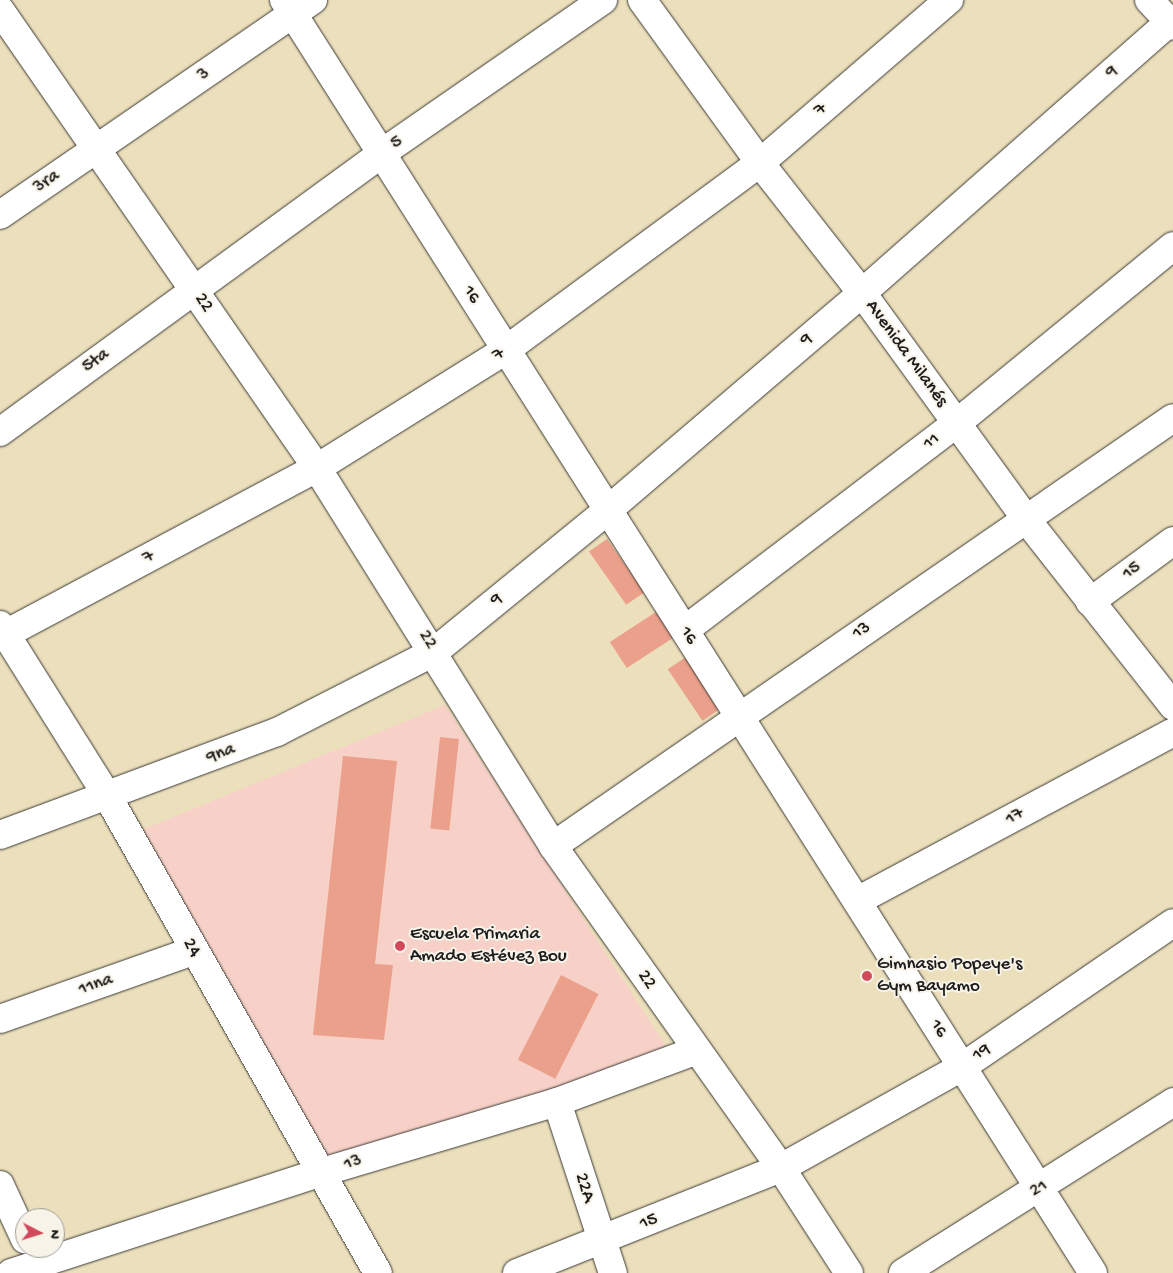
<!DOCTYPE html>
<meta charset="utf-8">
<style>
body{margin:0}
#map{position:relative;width:1173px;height:1273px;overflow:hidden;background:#ebdfbc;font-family:"Gochi Hand",sans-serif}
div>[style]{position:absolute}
.built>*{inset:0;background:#f7d1c8}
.building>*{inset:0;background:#eba08b;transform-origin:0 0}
.roads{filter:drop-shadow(0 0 1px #3b3934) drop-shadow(0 0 1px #3b3934)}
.minor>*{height:28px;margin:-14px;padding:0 14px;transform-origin:14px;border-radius:14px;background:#fff}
.dots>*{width:14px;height:14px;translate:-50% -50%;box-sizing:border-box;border:2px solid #f7f3e8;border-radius:50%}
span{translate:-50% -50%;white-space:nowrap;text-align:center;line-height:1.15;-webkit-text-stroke:4px #f7f3e8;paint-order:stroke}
.street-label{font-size:19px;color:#1c1c1c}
.poi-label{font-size:19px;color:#1c1c1c}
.left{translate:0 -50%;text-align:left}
.north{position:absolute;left:15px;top:1208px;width:50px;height:50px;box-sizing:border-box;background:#f7f3e8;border:1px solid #9f9d96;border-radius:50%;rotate:95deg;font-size:14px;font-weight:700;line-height:20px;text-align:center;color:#1c1c1c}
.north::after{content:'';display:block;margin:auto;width:18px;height:22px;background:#d1495b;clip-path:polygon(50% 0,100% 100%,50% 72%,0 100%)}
</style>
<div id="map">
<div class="built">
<i style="clip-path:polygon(445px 705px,674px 1059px,329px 1170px,132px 834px)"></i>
</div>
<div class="building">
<i style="left:607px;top:539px;width:65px;height:22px;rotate:55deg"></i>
<i style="left:656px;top:612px;width:31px;height:55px;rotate:57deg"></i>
<i style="left:686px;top:657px;width:62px;height:22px;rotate:56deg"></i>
<i style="left:440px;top:737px;width:19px;height:92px;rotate:6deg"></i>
<i style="clip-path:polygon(343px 756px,397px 761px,375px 964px,393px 965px,384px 1040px,313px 1035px)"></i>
<i style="left:561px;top:975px;width:42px;height:95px;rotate:27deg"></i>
</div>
<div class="roads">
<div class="minor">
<i style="left:284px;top:0;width:1508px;rotate:57.56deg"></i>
<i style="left:642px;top:0;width:201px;rotate:54.1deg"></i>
<i style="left:760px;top:163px;width:165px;rotate:51.9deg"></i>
<i style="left:862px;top:293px;width:279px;rotate:54deg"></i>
<i style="left:1026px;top:519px;width:238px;rotate:51.8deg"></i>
<i style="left:1149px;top:0;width:35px;rotate:47deg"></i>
<i style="left:0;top:10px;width:557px;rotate:55.31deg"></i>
<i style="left:317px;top:468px;width:446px;rotate:58deg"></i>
<i style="left:553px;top:846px;width:395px;rotate:54.7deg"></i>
<i style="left:781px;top:1168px;width:125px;rotate:57.1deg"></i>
<i style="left:0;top:215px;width:380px;rotate:-34.5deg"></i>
<i style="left:0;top:432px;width:473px;rotate:-36.1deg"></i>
<i style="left:382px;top:153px;width:269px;rotate:-34.7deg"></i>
<i style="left:1090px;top:602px;width:103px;rotate:-36.3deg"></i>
<i style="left:0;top:625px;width:203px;rotate:57.9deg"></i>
<i style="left:108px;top:797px;width:547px;rotate:60.44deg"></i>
<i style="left:685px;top:630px;width:342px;rotate:-37.3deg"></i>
<i style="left:957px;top:423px;width:279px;rotate:-39.3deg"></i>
<i style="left:0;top:637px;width:359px;rotate:-28.1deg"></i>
<i style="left:317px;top:468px;width:223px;rotate:-32deg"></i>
<i style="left:506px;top:350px;width:315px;rotate:-36.4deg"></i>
<i style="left:760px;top:163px;width:250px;rotate:-40.8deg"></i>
<i style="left:0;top:835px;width:296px;rotate:-20.4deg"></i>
<i style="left:277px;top:732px;width:176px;rotate:-27deg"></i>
<i style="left:434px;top:652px;width:225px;rotate:-39.2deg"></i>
<i style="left:608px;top:510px;width:334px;rotate:-40.5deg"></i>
<i style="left:862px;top:293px;width:414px;rotate:-41.4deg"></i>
<i style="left:553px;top:846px;width:753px;rotate:-34.62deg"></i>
<i style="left:857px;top:901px;width:358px;rotate:-28.1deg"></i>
<i style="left:0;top:1019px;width:205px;rotate:-19.4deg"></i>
<i style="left:557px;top:1102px;width:180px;rotate:71.9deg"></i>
<i style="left:0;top:1185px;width:60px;rotate:65.2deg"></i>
<i style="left:11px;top:1273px;width:324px;rotate:-18deg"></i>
<i style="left:319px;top:1173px;width:248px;rotate:-16.6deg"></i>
<i style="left:557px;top:1102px;width:147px;rotate:-20.3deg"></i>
<i style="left:517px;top:1273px;width:284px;rotate:-21.7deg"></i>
<i style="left:781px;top:1168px;width:207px;rotate:-29.2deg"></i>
<i style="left:962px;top:1067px;width:255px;rotate:-34.3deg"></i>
<i style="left:903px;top:1273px;width:320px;rotate:-32.3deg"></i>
</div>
</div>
<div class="dots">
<i style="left:400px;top:946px;background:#d1495b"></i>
<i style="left:867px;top:976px;background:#d1495b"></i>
</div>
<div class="street-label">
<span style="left:1112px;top:72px;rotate:-41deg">9</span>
<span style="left:204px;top:75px;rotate:-34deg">3</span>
<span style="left:821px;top:110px;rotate:-41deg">7</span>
<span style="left:397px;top:143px;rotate:-35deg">5</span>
<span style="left:47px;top:182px;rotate:-35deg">3ra</span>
<span style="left:471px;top:295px;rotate:58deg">16</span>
<span style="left:203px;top:303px;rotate:55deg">22</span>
<span style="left:807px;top:340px;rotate:-40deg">9</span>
<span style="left:906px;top:354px;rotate:54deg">Avenida Milanés</span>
<span style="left:499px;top:355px;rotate:-33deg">7</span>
<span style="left:96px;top:361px;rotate:-36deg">5ta</span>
<span style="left:932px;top:442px;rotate:-37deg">11</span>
<span style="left:149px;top:558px;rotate:-28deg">7</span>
<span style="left:1132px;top:571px;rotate:-36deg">15</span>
<span style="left:497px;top:600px;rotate:-39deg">9</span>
<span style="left:862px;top:631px;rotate:-35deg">13</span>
<span style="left:688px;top:636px;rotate:58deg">16</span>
<span style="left:427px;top:640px;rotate:58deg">22</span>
<span style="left:221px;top:754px;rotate:-21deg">9na</span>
<span style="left:1015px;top:817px;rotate:-28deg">17</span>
<span style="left:191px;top:948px;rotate:61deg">24</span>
<span style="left:646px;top:980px;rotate:55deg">22</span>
<span style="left:96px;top:985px;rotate:-19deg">11na</span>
<span style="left:938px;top:1029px;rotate:58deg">16</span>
<span style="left:982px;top:1053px;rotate:-34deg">19</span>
<span style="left:353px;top:1163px;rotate:-17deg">13</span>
<span style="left:584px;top:1188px;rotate:72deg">22A</span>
<span style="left:1039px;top:1189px;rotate:-32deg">21</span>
<span style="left:649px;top:1222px;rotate:-22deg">15</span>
</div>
<div class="poi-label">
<span class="left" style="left:410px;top:946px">Escuela Primaria<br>Amado Estévez Bou</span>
<span class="left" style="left:877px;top:976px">Gimnasio Popeye's<br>Gym Bayamo</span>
</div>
<div class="north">N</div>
</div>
